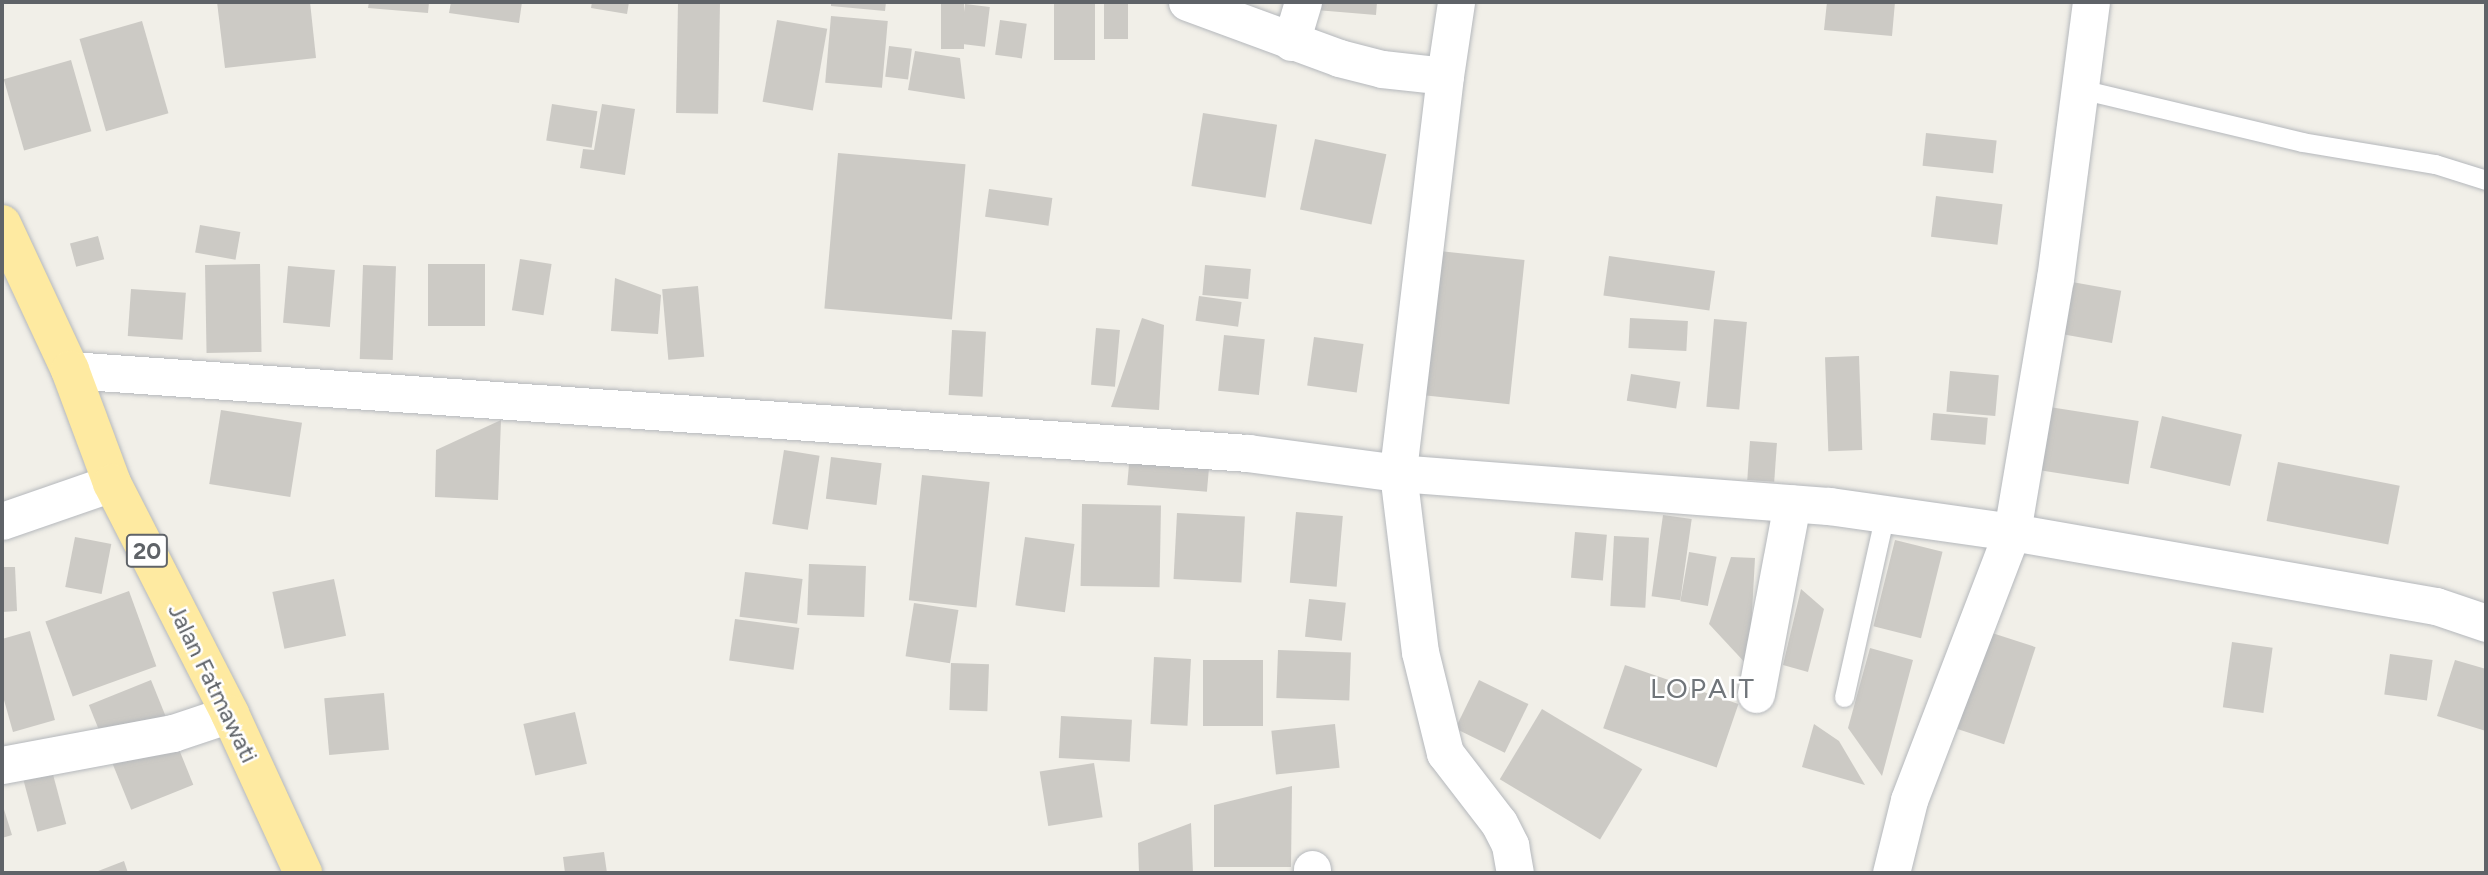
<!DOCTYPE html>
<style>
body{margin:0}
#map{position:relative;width:2488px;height:875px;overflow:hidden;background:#f1efe8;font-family:Figtree,sans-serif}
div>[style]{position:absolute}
.building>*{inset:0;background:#cccac5;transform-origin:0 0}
.roads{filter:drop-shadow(0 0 2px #b5b8bc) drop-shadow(0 0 2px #b5b8bc)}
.service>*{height:19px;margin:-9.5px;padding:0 9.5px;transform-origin:9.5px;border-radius:9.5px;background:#fff}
.minor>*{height:37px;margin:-18.5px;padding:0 18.5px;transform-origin:18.5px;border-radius:18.5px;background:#fff}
.trunk>*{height:38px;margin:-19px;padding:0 19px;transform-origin:19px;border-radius:19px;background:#feeaa1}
span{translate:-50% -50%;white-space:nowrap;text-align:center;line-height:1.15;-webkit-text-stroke:5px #fff;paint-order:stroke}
.shield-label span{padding:2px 5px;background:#fff;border:2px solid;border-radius:5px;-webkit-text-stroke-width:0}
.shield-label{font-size:23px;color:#5f6368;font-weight:700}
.street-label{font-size:24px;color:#5f6368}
.quarter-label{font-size:28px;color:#70757a;letter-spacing:2px}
.frame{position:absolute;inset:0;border:4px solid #5f6368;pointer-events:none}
</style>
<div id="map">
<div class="building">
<i style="clip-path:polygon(217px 2px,310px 2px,316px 58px,225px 68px)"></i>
<i style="clip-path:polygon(369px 2px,429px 2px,428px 13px,368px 8px)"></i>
<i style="clip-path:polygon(451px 2px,522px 2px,519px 23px,449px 13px)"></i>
<i style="clip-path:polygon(592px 2px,629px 2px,627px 14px,591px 8px)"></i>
<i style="left:678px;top:2px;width:42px;height:111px;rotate:1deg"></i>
<i style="clip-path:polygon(831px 2px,886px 2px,885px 11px,831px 6px)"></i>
<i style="left:941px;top:2px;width:23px;height:47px"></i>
<i style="left:1054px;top:2px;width:41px;height:58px"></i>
<i style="left:1104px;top:2px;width:24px;height:37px"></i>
<i style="clip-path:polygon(1305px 2px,1377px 2px,1376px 15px,1304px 9px)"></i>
<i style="clip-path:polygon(1827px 2px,1895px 2px,1892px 36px,1824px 30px)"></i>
<i style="left:965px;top:4px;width:25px;height:40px;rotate:7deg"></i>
<i style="left:831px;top:16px;width:57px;height:67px;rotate:5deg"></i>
<i style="left:777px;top:20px;width:51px;height:83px;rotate:10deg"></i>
<i style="left:1000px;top:20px;width:27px;height:35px;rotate:8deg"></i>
<i style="left:142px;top:21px;width:96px;height:65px;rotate:74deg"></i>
<i style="left:889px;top:46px;width:23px;height:31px;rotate:7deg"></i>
<i style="clip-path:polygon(915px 51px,960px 58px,965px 99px,908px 90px)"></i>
<i style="left:71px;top:60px;width:74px;height:70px;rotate:74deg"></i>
<i style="left:552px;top:104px;width:46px;height:37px;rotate:9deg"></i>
<i style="clip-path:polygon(602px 104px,635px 109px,625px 175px,580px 168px,583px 149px,594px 150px)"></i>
<i style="left:1203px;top:113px;width:75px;height:74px;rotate:9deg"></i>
<i style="left:1926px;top:133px;width:71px;height:33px;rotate:6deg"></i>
<i style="left:1315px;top:139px;width:73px;height:72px;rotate:12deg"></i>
<i style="left:838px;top:153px;width:128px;height:156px;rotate:5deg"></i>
<i style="left:989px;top:189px;width:64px;height:28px;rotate:8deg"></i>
<i style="left:1936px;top:196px;width:67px;height:41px;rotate:7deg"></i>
<i style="left:200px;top:225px;width:41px;height:28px;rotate:10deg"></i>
<i style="left:98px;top:236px;width:24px;height:29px;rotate:75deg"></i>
<i style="left:1439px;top:251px;width:86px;height:145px;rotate:6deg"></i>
<i style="left:1609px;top:256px;width:107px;height:40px;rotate:8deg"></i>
<i style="left:520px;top:259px;width:32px;height:52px;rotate:9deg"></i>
<i style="left:260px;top:264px;width:88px;height:55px;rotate:89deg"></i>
<i style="left:428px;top:264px;width:57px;height:62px"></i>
<i style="left:363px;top:265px;width:33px;height:94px;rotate:2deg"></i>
<i style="left:1205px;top:265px;width:46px;height:30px;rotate:5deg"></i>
<i style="left:288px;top:266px;width:47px;height:57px;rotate:5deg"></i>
<i style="clip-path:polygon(615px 278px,661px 295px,658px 334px,611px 331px)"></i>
<i style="left:2072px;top:282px;width:50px;height:53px;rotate:10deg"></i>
<i style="left:698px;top:286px;width:71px;height:36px;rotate:85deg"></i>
<i style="left:131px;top:289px;width:55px;height:47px;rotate:4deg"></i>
<i style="left:1199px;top:296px;width:43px;height:25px;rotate:8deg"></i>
<i style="clip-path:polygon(1142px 318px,1164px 325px,1159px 410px,1111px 407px)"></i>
<i style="left:1630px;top:318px;width:58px;height:30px;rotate:3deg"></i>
<i style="left:1714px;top:319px;width:33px;height:88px;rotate:5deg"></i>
<i style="left:1096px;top:328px;width:24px;height:57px;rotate:5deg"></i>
<i style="left:952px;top:330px;width:34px;height:65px;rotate:3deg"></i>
<i style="left:1224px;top:335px;width:41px;height:56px;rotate:6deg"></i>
<i style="left:1314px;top:337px;width:50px;height:49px;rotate:8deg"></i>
<i style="left:1859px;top:356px;width:94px;height:34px;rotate:88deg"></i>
<i style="left:1950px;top:371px;width:49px;height:41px;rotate:5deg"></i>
<i style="left:1631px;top:374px;width:50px;height:27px;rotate:9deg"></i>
<i style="left:2031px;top:404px;width:109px;height:64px;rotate:9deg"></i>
<i style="left:221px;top:410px;width:82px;height:75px;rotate:9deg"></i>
<i style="left:1933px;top:413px;width:55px;height:27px;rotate:5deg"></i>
<i style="left:2162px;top:416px;width:82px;height:53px;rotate:13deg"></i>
<i style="clip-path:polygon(501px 420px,498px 500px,435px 497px,436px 450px)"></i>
<i style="left:1750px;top:441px;width:27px;height:39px;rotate:4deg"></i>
<i style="left:784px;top:450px;width:36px;height:75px;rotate:9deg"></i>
<i style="left:1130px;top:453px;width:80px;height:32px;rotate:5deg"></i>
<i style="left:831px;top:457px;width:51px;height:42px;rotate:7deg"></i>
<i style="left:2278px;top:462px;width:124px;height:60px;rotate:11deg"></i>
<i style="left:922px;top:475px;width:68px;height:126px;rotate:6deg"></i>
<i style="left:1082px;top:504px;width:79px;height:82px;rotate:1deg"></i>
<i style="left:1296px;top:512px;width:47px;height:71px;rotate:5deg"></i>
<i style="left:1177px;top:513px;width:68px;height:66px;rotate:3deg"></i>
<i style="left:1663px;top:515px;width:29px;height:82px;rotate:8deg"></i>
<i style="left:1575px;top:532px;width:32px;height:46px;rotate:5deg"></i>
<i style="left:1614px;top:536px;width:35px;height:70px;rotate:3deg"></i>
<i style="left:75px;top:537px;width:37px;height:51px;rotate:11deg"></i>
<i style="left:1025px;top:537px;width:50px;height:69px;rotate:8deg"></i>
<i style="left:1895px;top:540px;width:49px;height:89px;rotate:14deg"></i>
<i style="left:1689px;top:552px;width:28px;height:50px;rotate:10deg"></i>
<i style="clip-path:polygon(1731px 557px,1755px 558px,1749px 667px,1709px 624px)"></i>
<i style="left:809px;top:564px;width:57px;height:51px;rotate:2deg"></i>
<i style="clip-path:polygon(2px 567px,15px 567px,17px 611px,2px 612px)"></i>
<i style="left:745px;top:572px;width:58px;height:45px;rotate:7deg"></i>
<i style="left:334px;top:579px;width:58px;height:63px;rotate:78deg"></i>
<i style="clip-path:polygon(1801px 589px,1824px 609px,1808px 672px,1783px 665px)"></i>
<i style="left:129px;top:591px;width:80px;height:89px;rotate:70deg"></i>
<i style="left:1309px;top:599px;width:37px;height:38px;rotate:6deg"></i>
<i style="left:914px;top:603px;width:45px;height:54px;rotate:9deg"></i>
<i style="left:735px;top:619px;width:65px;height:42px;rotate:8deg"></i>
<i style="clip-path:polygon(30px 631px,55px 720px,13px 732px,2px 693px,2px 639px)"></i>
<i style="left:1989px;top:632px;width:49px;height:102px;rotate:18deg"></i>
<i style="left:2232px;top:642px;width:41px;height:66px;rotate:8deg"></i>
<i style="clip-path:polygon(1870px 648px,1913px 660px,1882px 776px,1848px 728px)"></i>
<i style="left:1278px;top:650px;width:73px;height:48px;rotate:2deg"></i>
<i style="left:2390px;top:654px;width:43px;height:41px;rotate:8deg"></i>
<i style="left:1154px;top:657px;width:37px;height:67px;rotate:3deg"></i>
<i style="left:1263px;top:660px;width:66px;height:60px;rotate:90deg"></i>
<i style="clip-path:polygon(2455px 660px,2486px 669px,2486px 731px,2437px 716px)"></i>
<i style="left:951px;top:663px;width:38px;height:47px;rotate:2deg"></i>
<i style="left:1625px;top:665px;width:120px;height:67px;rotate:19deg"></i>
<i style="left:151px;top:680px;width:113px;height:67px;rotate:68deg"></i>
<i style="left:1479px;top:680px;width:55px;height:54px;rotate:26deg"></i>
<i style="left:384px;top:693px;width:57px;height:60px;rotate:85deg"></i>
<i style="left:1542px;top:709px;width:117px;height:82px;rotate:31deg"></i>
<i style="left:575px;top:712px;width:53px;height:53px;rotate:77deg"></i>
<i style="left:1061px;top:716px;width:71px;height:42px;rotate:3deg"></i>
<i style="left:1335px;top:724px;width:44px;height:64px;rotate:84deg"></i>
<i style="clip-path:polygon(1814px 724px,1839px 741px,1865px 785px,1802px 767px)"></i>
<i style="left:1094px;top:763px;width:55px;height:55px;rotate:81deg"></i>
<i style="left:51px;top:767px;width:59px;height:30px;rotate:75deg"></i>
<i style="clip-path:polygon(1292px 786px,1291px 867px,1214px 867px,1214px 805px)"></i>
<i style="clip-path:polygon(2px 803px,12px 835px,2px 838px)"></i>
<i style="clip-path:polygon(1191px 823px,1193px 873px,1139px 873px,1138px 843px)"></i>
<i style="clip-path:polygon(604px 852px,607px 873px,565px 873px,563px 857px)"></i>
<i style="clip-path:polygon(124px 861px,128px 873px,93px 873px)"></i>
</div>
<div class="roads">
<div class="service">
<i style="left:2080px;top:89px;width:228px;rotate:13.4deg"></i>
<i style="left:2302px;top:142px;width:135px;rotate:9.4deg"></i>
<i style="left:2435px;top:164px;width:53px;rotate:17.4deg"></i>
<i style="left:1844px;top:697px;width:189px;rotate:-77.4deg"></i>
</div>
<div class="minor">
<i style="left:1187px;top:2px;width:162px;rotate:20.2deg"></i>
<i style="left:1339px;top:58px;width:44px;rotate:14.3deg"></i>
<i style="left:1382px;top:69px;width:63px;rotate:6.3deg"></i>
<i style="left:1445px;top:76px;width:400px;rotate:96.8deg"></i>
<i style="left:1398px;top:473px;width:180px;rotate:83deg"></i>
<i style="left:1420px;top:652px;width:104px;rotate:76.1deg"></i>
<i style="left:1445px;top:753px;width:88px;rotate:52.4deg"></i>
<i style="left:1499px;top:823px;width:25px;rotate:63deg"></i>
<i style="left:1510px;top:845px;width:28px;rotate:80deg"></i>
<i style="left:1291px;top:42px;width:42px;rotate:-73.3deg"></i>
<i style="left:1445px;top:76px;width:75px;rotate:-81.5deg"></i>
<i style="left:70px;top:370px;width:1181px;rotate:4.03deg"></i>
<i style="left:1248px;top:453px;width:151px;rotate:7.6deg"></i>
<i style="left:1398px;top:473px;width:432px;rotate:4.4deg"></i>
<i style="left:1829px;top:506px;width:185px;rotate:8.1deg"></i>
<i style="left:2012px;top:532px;width:430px;rotate:9.9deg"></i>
<i style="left:2436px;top:606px;width:53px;rotate:18.8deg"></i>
<i style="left:2px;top:521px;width:116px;rotate:-19.1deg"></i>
<i style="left:1756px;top:694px;width:194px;rotate:-79.3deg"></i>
<i style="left:2px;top:765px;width:174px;rotate:-10.6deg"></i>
<i style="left:173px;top:733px;width:60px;rotate:-18.4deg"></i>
<i style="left:1312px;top:873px;width:4px;rotate:-90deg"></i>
<i style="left:1891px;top:873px;width:75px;rotate:-76.1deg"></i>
<i style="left:1909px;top:800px;width:287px;rotate:-69deg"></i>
<i style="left:2012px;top:532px;width:257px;rotate:-80.4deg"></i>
<i style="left:2055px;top:279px;width:279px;rotate:-82.6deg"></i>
</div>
<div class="trunk">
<i style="left:2px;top:224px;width:161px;rotate:65deg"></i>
<i style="left:70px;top:370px;width:121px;rotate:69.6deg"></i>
<i style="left:112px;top:483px;width:259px;rotate:62.9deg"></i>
<i style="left:230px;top:714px;width:175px;rotate:65.3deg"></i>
</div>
</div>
<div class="shield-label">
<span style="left:147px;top:551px">20</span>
</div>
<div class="street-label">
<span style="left:213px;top:683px;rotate:64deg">Jalan Fatmawati</span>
</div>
<div class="quarter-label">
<span style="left:1703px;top:688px">LOPAIT</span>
</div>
<div class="frame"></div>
</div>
